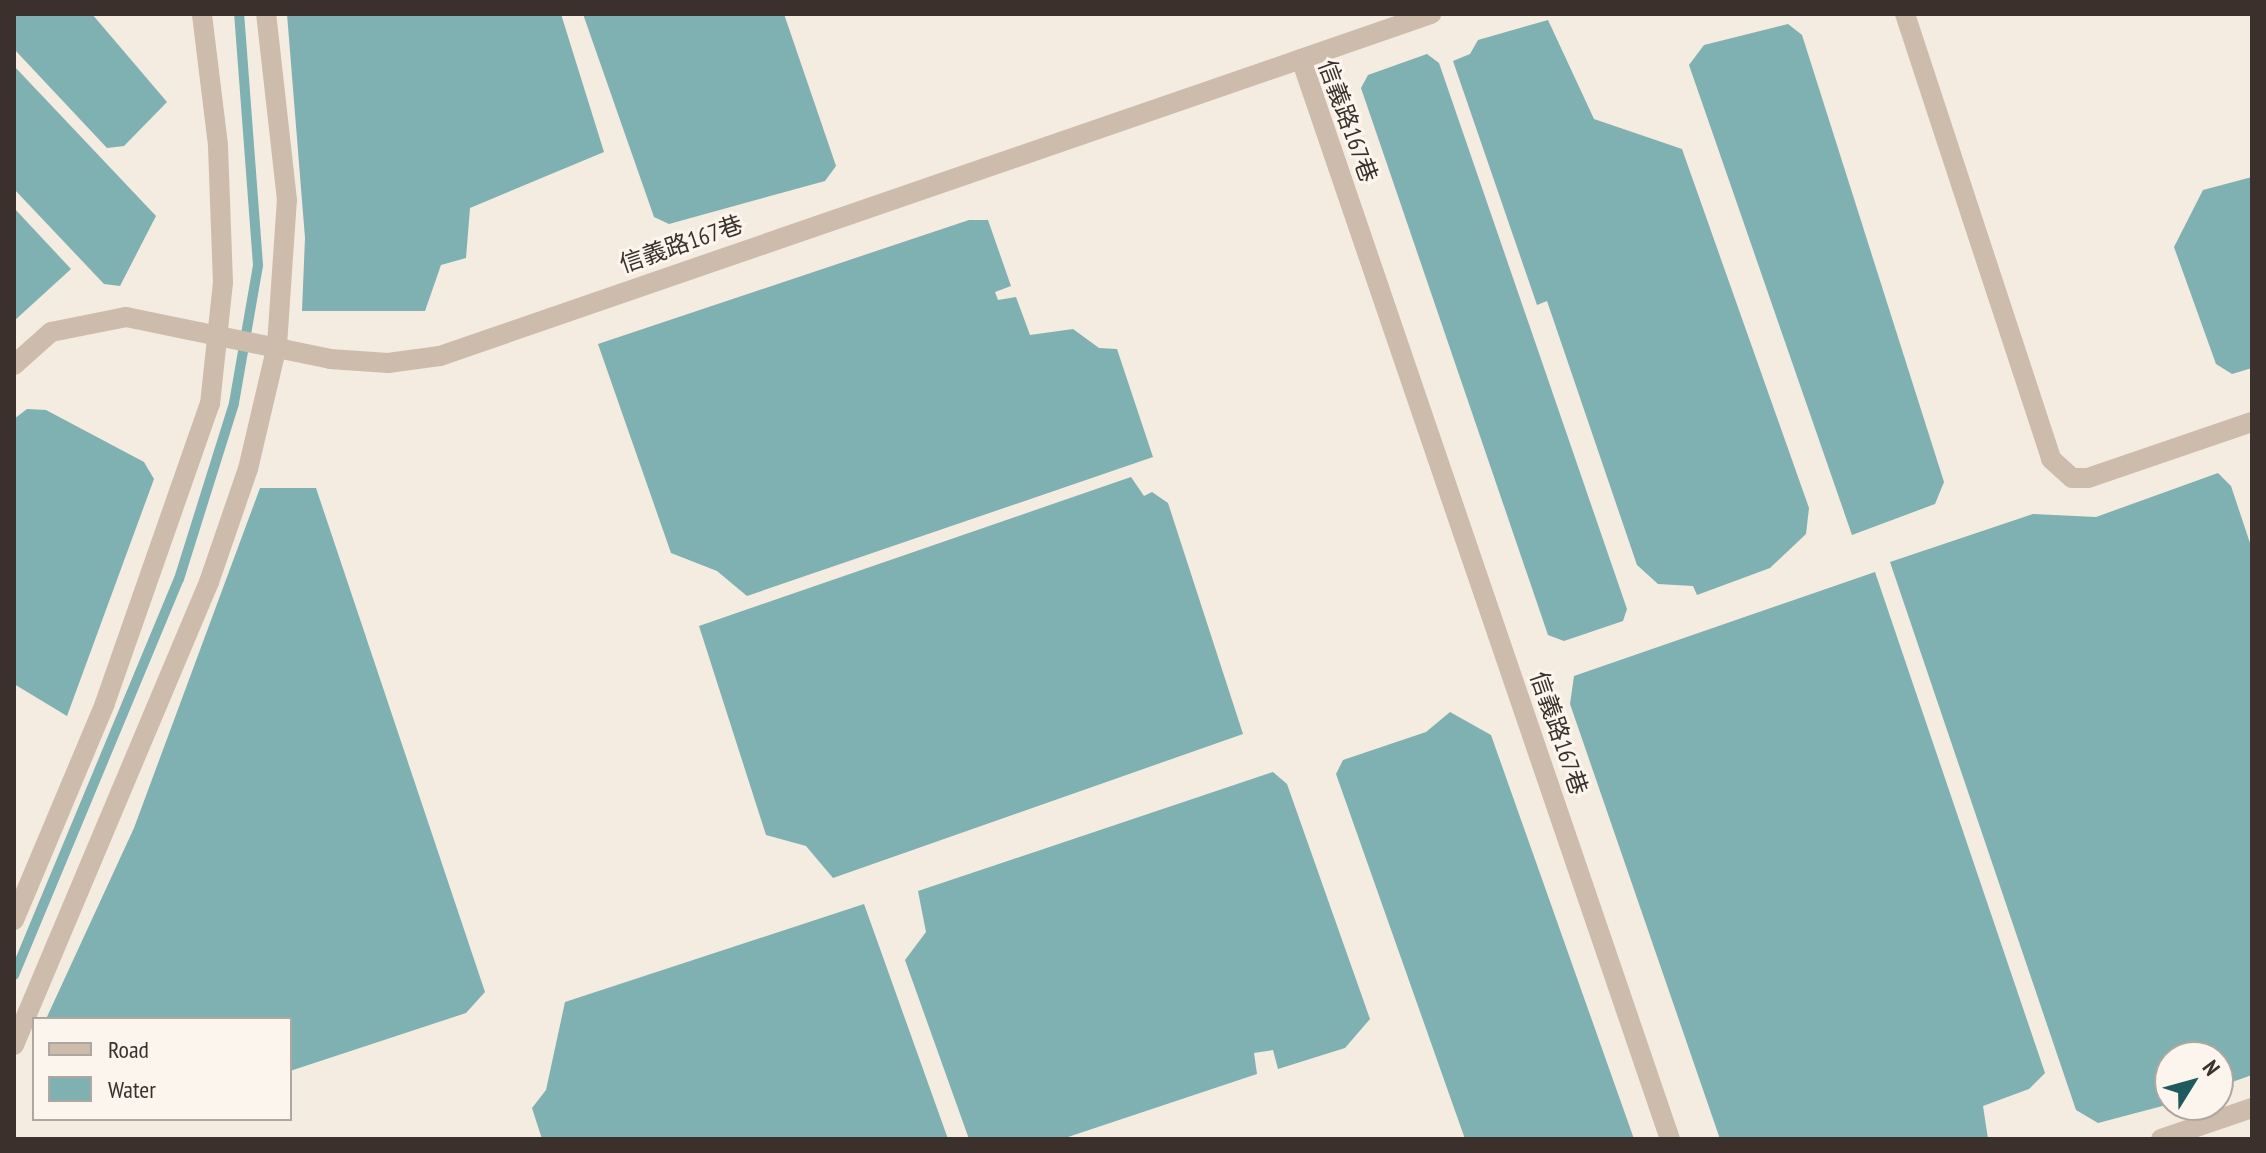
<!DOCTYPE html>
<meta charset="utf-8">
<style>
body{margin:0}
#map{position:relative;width:2266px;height:1153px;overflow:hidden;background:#f4ebe1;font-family:"PT Sans Narrow","Noto Sans TC",sans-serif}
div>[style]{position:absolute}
.water>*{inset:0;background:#7fb0b2}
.stream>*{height:10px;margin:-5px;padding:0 5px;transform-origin:5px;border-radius:5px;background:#7fb0b2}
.minor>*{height:20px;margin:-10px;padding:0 10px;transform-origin:10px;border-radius:10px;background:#cdbbac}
.tertiary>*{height:20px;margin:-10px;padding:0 10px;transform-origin:10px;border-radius:10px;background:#cdbbac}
span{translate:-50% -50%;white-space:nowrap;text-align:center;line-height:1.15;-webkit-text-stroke:6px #fbf5ee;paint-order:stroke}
.street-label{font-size:24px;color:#3b302b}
.frame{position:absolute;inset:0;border:16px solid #3b302b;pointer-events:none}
.legend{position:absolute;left:32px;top:1017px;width:260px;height:104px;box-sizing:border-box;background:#fbf5ee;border:2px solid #aea6a0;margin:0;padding:10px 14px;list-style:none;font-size:24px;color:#3b302b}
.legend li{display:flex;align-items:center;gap:16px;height:40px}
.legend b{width:40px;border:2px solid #aea6a0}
.north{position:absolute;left:2154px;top:1041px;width:80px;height:80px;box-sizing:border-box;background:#fbf5ee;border:2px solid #aea6a0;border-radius:50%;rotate:53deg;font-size:22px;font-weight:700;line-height:32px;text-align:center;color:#3b302b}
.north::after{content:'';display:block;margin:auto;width:28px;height:36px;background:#1f5a5e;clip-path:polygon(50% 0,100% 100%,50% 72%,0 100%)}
</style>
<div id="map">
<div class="water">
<i style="clip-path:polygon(14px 14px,92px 14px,167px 102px,124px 146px,107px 148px,14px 49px)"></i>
<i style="clip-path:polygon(287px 14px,561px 14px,604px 152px,470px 208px,466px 258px,441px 265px,425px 311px,302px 311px,305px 238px)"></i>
<i style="clip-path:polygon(583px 14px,784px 14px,836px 166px,825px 181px,669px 224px,654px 217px)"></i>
<i style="clip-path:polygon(1548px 20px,1594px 119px,1682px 149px,1809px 508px,1806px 534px,1770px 568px,1697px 595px,1693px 586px,1658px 584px,1637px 565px,1547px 301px,1537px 305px,1453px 61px,1470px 54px,1478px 40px)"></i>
<i style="clip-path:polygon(1788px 24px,1802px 35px,1944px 482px,1935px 504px,1852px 535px,1689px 65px,1704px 45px)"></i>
<i style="clip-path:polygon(1427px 54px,1439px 63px,1627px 609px,1623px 621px,1564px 641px,1548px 635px,1361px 88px,1368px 75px)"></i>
<i style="clip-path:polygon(14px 66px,156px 216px,120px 286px,104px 284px,14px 189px)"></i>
<i style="clip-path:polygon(2252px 177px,2252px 368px,2232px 374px,2216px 364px,2174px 247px,2203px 190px)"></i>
<i style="clip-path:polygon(14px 208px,71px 269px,14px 321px)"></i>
<i style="clip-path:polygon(969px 220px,988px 220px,1011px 286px,995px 292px,998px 300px,1016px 297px,1030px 335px,1073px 329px,1099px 348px,1117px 349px,1153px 457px,747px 596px,717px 571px,671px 553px,598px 344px)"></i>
<i style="clip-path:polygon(27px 409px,46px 410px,144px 462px,154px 479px,67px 716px,14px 684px,14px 419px)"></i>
<i style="clip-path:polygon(2218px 473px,2231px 486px,2252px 549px,2252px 1075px,2218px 1087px,2218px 1057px,2170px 1057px,2170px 1104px,2098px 1123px,2076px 1110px,1890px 562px,2033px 514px,2096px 517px)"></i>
<i style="clip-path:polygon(1131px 477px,1144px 496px,1152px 492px,1168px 503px,1243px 734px,833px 878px,806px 846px,766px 835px,699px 626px)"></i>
<i style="clip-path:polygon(260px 488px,316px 488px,485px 992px,466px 1013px,290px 1071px,290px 1019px,46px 1019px,134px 828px)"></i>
<i style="clip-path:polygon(1875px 572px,2045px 1073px,2029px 1089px,1983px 1106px,1988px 1139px,1720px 1139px,1570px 704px,1574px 676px)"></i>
<i style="clip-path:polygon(1450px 712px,1491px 735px,1634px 1139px,1465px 1139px,1336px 774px,1343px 760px,1426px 732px)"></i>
<i style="clip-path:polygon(1273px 772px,1287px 784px,1370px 1019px,1345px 1048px,1278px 1069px,1273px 1050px,1254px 1053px,1257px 1074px,1062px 1139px,969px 1139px,905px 960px,926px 932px,918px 891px)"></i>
<i style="clip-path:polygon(864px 904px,948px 1139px,542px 1139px,532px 1108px,546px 1090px,565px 1002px)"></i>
</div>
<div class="stream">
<i style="left:14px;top:975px;width:429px;rotate:-67.4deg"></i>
<i style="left:179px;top:579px;width:184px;rotate:-72.6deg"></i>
<i style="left:234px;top:403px;width:140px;rotate:-80.1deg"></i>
<i style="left:258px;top:265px;width:252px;rotate:-94.3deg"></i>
</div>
<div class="minor">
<i style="left:1905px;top:14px;width:468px;rotate:71.8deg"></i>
<i style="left:2051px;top:459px;width:28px;rotate:42deg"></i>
<i style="left:2072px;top:478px;width:16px"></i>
<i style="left:2088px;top:478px;width:173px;rotate:-18.9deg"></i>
<i style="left:1301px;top:59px;width:138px;rotate:-19.1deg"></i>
<i style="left:14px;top:920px;width:235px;rotate:-67.2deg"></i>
<i style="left:105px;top:703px;width:317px;rotate:-70.7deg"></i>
<i style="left:210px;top:404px;width:122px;rotate:-83.9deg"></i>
<i style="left:223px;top:283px;width:138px;rotate:-92.1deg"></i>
<i style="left:218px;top:145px;width:132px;rotate:-97deg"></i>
<i style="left:14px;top:1045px;width:502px;rotate:-67.16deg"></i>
<i style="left:209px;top:582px;width:120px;rotate:-71deg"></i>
<i style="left:248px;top:469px;width:127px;rotate:-76.8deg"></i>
<i style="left:277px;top:345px;width:145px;rotate:-86.1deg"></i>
<i style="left:287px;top:200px;width:187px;rotate:-96.4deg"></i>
<i style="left:2161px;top:1139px;width:96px;rotate:-18.8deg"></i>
</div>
<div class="tertiary">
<i style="left:14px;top:365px;width:50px;rotate:-41.7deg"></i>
<i style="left:51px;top:332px;width:76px;rotate:-11.3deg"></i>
<i style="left:126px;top:317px;width:208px;rotate:11.6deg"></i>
<i style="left:330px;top:359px;width:58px;rotate:3.9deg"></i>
<i style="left:388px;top:363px;width:52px;rotate:-7.7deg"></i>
<i style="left:440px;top:356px;width:911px;rotate:-19.03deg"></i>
<i style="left:1301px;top:59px;width:1141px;rotate:71.14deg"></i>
</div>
<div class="street-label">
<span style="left:1348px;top:121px;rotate:70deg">信義路167巷</span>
<span style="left:681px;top:244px;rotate:-19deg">信義路167巷</span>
<span style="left:1559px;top:733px;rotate:71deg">信義路167巷</span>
</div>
<div class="frame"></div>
<ul class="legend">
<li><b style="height:10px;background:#cdbbac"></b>Road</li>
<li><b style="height:22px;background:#7fb0b2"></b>Water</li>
</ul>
<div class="north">N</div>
</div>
